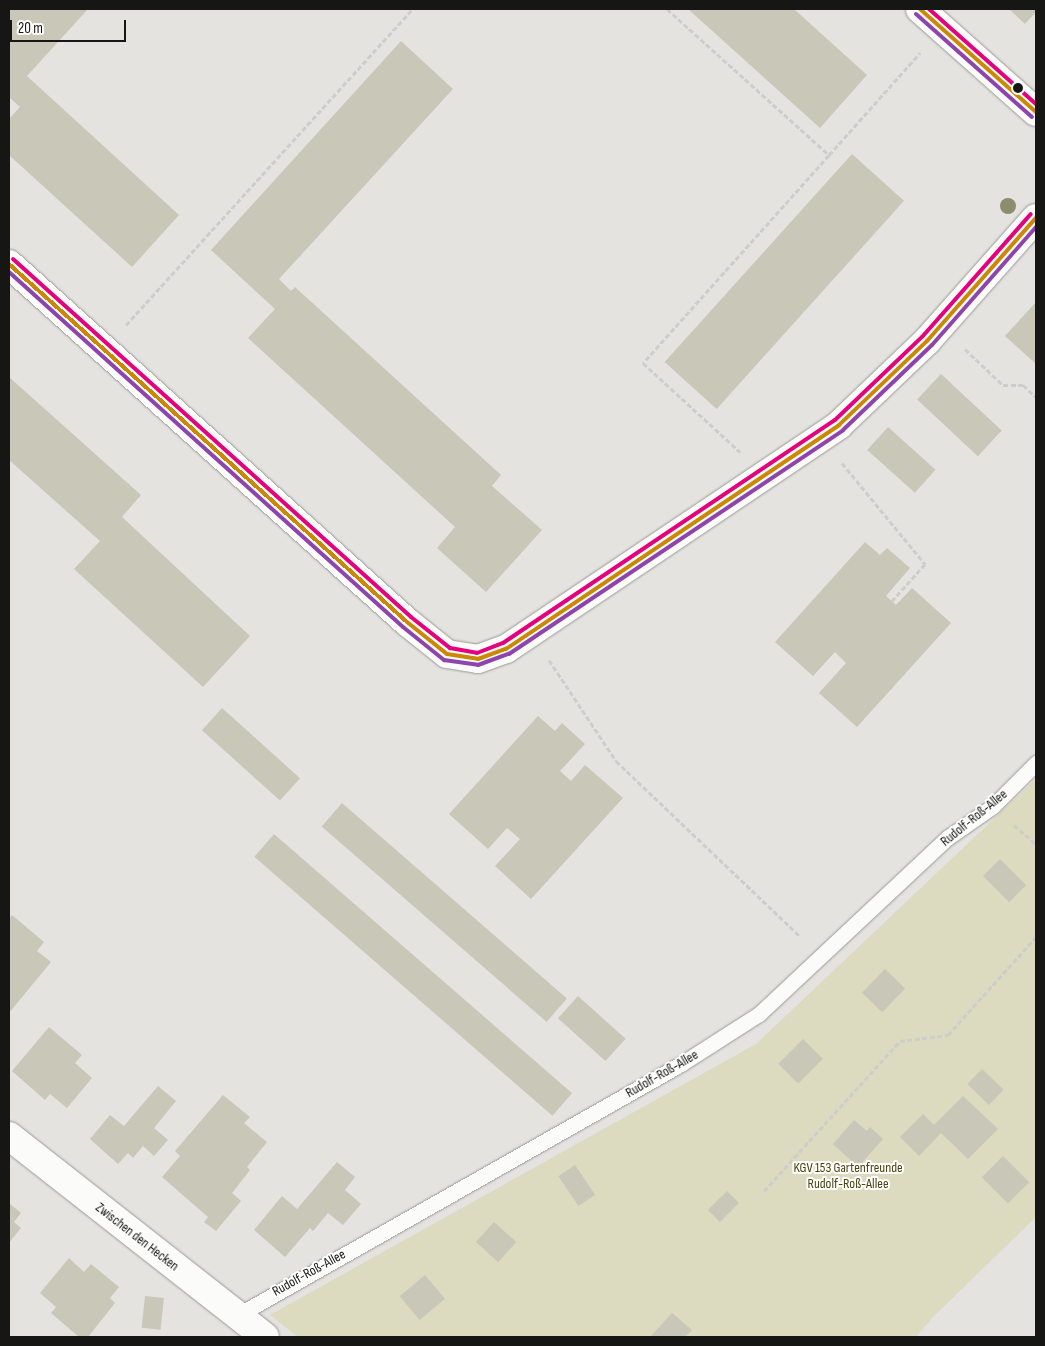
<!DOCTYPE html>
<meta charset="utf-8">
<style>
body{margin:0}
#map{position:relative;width:1045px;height:1346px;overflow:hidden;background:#e4e3df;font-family:"Sofia Sans Condensed",sans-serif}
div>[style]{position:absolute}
.green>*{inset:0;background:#dcdabf}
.building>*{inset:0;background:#c8c7b8;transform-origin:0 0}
.path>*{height:3px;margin-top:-1.5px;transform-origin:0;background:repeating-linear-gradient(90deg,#cdcdcc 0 5px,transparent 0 7.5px)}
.roads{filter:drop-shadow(0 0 1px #9a9996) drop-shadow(0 0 1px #9a9996)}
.lane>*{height:15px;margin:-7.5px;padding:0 7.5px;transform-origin:7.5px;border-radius:7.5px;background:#fbfbfa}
.street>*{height:28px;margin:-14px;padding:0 14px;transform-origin:14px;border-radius:14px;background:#fbfbfa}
.bus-1>*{height:4px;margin:-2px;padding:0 2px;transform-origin:2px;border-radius:2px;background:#ca8904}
.bus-2>*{height:4px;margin:-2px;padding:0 2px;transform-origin:2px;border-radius:2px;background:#8e44ad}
.bus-3>*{height:4px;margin:-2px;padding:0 2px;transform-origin:2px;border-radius:2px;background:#e5007d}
.trees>*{width:16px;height:16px;margin:-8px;border-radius:50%;background:#8e8c6e}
.dots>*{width:14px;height:14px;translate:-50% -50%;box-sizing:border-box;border:2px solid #fffffe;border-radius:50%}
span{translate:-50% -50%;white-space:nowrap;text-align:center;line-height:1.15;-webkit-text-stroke:4px #fffffe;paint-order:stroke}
.street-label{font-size:14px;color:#161614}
.park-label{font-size:14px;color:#484412}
.frame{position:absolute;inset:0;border:10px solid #161614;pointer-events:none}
.scale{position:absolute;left:10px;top:20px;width:116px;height:22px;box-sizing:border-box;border:2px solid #161614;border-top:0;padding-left:6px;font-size:15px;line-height:18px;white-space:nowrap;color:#161614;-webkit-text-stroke:4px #fffffe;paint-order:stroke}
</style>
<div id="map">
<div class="green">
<i style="clip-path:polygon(1036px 779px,1036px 1217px,933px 1317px,916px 1337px,298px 1337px,270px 1315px,756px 1044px)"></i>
</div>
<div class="building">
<i style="clip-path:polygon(9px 9px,88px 9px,27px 76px,179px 215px,132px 267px,9px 155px,9px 119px,20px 107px,9px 97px)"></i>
<i style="clip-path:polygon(688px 9px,794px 9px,867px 75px,820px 128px)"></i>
<i style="clip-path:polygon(1009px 9px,1036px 9px,1036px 12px,1025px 24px)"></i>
<i style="clip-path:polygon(401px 41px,453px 89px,279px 279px,291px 291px,295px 287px,501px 475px,492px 486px,542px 530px,486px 592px,437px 548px,455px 527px,248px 338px,275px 309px,211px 250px)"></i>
<i style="left:852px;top:154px;width:70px;height:280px;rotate:42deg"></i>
<i style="clip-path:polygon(1036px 302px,1036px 364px,1005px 336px)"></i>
<i style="left:941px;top:374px;width:83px;height:35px;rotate:43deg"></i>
<i style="clip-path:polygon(9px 377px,141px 495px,122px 517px,250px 636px,203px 687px,74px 569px,100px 541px,9px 460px)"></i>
<i style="left:888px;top:427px;width:64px;height:31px;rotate:42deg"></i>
<i style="clip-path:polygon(865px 542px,880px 555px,887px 548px,910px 568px,886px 596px,896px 605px,912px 588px,951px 623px,857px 727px,819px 693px,846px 663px,835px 652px,813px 676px,775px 642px)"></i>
<i style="left:222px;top:708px;width:105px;height:30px;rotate:42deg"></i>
<i style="clip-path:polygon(538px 716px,555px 731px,562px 723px,585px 744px,560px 771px,571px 781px,585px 765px,623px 798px,531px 899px,495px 866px,520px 839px,507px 828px,488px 849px,449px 814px)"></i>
<i style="left:342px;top:803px;width:298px;height:31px;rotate:41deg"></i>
<i style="left:274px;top:834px;width:395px;height:30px;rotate:41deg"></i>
<i style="left:1000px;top:859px;width:37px;height:24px;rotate:45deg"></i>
<i style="clip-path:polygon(12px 915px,44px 942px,37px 951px,51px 962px,9px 1013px,9px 919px)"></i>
<i style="left:885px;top:969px;width:28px;height:33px;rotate:44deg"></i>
<i style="left:578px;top:996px;width:64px;height:30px;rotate:42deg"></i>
<i style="clip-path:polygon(49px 1027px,82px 1055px,75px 1063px,92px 1078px,67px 1108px,50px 1094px,45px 1100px,12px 1071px)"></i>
<i style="left:803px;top:1039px;width:28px;height:35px;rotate:45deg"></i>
<i style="left:982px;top:1069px;width:30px;height:21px;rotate:44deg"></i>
<i style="clip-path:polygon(158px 1086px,176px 1101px,154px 1128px,168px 1140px,154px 1156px,143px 1146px,133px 1158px,128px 1153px,118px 1164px,90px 1139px,110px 1115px,124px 1126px)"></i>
<i style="clip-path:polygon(223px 1095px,250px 1117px,244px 1123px,267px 1142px,247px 1167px,250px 1170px,232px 1193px,241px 1201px,216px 1231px,204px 1222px,208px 1217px,162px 1177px,180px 1156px,175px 1151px)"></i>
<i style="clip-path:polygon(963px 1096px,998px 1129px,968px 1159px,941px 1133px,919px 1156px,900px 1137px,923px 1114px,934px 1125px)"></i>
<i style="clip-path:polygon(854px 1120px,867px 1131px,870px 1127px,883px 1139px,858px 1167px,833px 1144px)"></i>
<i style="left:1003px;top:1156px;width:37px;height:30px;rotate:45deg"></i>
<i style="clip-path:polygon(337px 1162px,355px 1177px,345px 1190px,361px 1204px,343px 1225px,328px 1213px,313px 1231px,310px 1228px,285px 1257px,254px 1230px,282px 1196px,297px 1209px)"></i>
<i style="left:575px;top:1165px;width:36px;height:20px;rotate:56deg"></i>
<i style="left:727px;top:1191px;width:17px;height:27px;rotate:45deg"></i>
<i style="clip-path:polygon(9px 1203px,21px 1213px,14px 1222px,21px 1228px,9px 1243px)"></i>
<i style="left:494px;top:1222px;width:30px;height:27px;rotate:42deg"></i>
<i style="clip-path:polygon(69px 1258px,84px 1272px,91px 1264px,119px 1287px,110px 1298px,115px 1303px,88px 1337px,79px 1337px,51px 1313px,56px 1307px,40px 1293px)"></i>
<i style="left:425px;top:1275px;width:31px;height:33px;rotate:50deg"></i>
<i style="left:145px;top:1296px;width:19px;height:32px;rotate:6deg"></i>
<i style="clip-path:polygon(672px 1313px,692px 1330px,685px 1337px,650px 1337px)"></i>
</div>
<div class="path">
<i style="left:667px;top:9px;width:218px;rotate:42deg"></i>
<i style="left:829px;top:155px;width:279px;rotate:131.8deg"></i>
<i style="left:643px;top:363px;width:132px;rotate:42.5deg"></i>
<i style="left:829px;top:155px;width:137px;rotate:-48.3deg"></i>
<i style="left:126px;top:325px;width:427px;rotate:-47.8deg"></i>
<i style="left:965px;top:349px;width:52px;rotate:43.5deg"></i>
<i style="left:1003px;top:385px;width:20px"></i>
<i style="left:1023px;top:385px;width:18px;rotate:43deg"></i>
<i style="left:842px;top:463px;width:131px;rotate:50.6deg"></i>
<i style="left:925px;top:564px;width:50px;rotate:131.7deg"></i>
<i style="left:549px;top:660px;width:121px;rotate:56.4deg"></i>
<i style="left:616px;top:761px;width:255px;rotate:43.6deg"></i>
<i style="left:1014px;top:825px;width:29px;rotate:41deg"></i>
<i style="left:764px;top:1191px;width:202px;rotate:-47.8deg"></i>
<i style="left:900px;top:1041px;width:48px;rotate:-7.1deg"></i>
<i style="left:948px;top:1035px;width:132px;rotate:-48.1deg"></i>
</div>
<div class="roads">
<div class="lane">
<i style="left:238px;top:1315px;width:509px;rotate:-29.54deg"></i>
<i style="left:681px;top:1064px;width:93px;rotate:-32.7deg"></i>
<i style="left:759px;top:1014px;width:258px;rotate:-43.1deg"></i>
<i style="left:947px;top:838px;width:56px;rotate:-34.8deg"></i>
<i style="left:993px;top:806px;width:61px;rotate:-45deg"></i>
</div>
<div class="street">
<i style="left:920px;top:9px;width:155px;rotate:41.6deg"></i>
<i style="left:9px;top:264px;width:535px;rotate:41.97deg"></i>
<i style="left:407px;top:622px;width:51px;rotate:38.7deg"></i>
<i style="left:447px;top:654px;width:31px;rotate:9deg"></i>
<i style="left:478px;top:659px;width:30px;rotate:-20deg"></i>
<i style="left:506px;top:649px;width:401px;rotate:-33.9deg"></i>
<i style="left:839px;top:425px;width:122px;rotate:-43.7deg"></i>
<i style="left:927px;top:341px;width:164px;rotate:-48.5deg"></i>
<i style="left:9px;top:1136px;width:325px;rotate:38.1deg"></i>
</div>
</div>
<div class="bus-1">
<i style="left:920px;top:9px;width:155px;rotate:41.6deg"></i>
<i style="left:9px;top:264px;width:535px;rotate:41.97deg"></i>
<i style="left:407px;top:622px;width:51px;rotate:38.7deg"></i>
<i style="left:447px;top:654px;width:31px;rotate:9deg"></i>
<i style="left:478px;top:659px;width:30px;rotate:-20deg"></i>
<i style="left:506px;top:649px;width:401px;rotate:-33.9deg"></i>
<i style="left:839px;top:425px;width:122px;rotate:-43.7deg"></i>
<i style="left:927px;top:341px;width:164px;rotate:-48.5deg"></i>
</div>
<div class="bus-2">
<i style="left:916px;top:14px;width:155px;rotate:41.6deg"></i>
<i style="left:9px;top:272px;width:530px;rotate:42.02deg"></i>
<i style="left:403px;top:627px;width:53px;rotate:38.8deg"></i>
<i style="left:444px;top:660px;width:34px;rotate:8deg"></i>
<i style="left:478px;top:665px;width:33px;rotate:-20deg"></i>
<i style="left:509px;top:654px;width:402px;rotate:-33.8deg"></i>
<i style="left:843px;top:430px;width:123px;rotate:-43.7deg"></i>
<i style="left:932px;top:345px;width:157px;rotate:-48.6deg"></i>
</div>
<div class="bus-3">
<i style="left:929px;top:9px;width:143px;rotate:41.6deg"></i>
<i style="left:13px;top:259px;width:535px;rotate:41.97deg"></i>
<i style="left:411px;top:617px;width:50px;rotate:38.5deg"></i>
<i style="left:450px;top:648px;width:27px;rotate:10deg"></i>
<i style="left:477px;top:653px;width:28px;rotate:-21deg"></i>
<i style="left:503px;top:643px;width:400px;rotate:-33.9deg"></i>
<i style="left:835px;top:420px;width:120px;rotate:-43.7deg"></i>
<i style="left:922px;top:337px;width:164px;rotate:-48.5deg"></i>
</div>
<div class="trees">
<i style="left:1008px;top:206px"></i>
</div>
<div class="dots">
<i style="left:1018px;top:88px;background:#161614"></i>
</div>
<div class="street-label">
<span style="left:974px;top:818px;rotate:-39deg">Rudolf-Roß-Allee</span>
<span style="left:662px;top:1074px;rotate:-30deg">Rudolf-Roß-Allee</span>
<span style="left:137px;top:1237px;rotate:38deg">Zwischen den Hecken</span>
<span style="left:309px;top:1273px;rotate:-29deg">Rudolf-Roß-Allee</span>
</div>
<div class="park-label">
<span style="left:848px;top:1176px">KGV 153 Gartenfreunde<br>Rudolf-Roß-Allee</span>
</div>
<div class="frame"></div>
<div class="scale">20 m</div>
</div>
